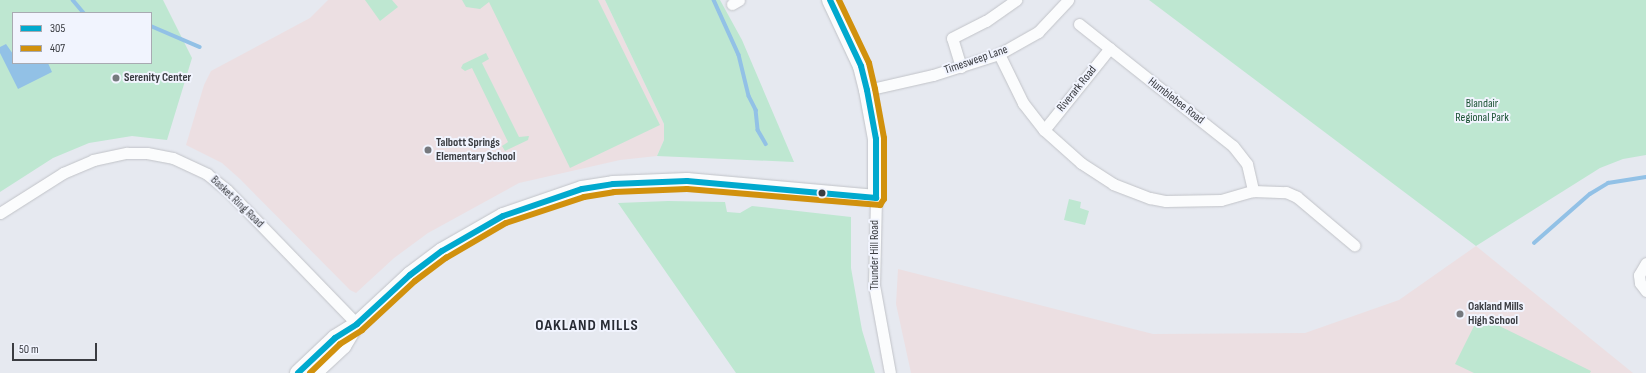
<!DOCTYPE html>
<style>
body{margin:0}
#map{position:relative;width:1646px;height:373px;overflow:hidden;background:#e6e9f0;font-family:"Sofia Sans Condensed",sans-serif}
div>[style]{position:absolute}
.education>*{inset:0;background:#ecdfe2}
.green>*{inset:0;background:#bee7d1}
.water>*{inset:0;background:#92c1e6}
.stream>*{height:3.5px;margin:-1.75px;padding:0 1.75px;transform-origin:1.75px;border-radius:1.75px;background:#92c1e6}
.roads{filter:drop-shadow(0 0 1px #c1c3c8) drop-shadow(0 0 1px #c1c3c8)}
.street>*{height:11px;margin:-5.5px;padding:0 5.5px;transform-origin:5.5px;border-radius:5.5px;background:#fbfcfd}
.secondary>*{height:16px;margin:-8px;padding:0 8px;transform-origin:8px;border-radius:8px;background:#fbfcfd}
.bus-1>*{height:6px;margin:-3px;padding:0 3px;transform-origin:3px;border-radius:3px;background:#00a9ce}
.bus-2>*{height:6px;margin:-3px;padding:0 3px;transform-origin:3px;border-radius:3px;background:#d1910d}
.dots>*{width:11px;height:11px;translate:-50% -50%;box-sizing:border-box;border:2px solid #f1f4fe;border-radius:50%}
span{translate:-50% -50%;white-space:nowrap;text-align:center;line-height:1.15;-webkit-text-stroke:4px #f1f4fe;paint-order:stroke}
.street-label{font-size:12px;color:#3a3c41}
.poi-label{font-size:12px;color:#3a3c41;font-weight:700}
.left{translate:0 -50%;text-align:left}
.park-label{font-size:12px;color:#1b5234}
.district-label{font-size:16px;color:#282b34;font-weight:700;letter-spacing:1px}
.legend{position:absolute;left:12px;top:12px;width:140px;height:52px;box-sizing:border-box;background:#f1f4fe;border:1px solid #a8aab2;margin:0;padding:5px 7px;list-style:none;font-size:12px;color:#3a3c41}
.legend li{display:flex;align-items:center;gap:8px;height:20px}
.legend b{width:20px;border:1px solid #a8aab2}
.scale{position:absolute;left:12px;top:343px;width:85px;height:18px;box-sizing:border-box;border:2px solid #3a3c41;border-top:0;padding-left:5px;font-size:12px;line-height:14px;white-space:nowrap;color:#3a3c41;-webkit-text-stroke:3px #f1f4fe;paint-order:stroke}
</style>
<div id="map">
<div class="education">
<i style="clip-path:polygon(328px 0,605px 0,664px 124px,664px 140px,657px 156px,620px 160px,519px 183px,428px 233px,394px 258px,356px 293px,350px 290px,240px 179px,222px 163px,186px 145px,204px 85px,211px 71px,310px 18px)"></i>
<i style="clip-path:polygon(1476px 246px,1633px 373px,911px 373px,896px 304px,898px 269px,1153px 334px,1305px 333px,1399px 300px)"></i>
</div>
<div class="green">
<i style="clip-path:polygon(evenodd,0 0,163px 0,192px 58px,167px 140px,132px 136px,89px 143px,53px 158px,0 192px,0 0,13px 13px,151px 13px,151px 63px,13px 63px,13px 13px)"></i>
<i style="clip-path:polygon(365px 0,392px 0,398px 7px,380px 21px)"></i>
<i style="clip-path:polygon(462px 0,598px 0,660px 125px,570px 168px,489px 2px,480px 9px,466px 7px)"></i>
<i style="clip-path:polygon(605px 0,720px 0,742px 40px,794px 162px,657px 156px,664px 140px,664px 124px)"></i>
<i style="clip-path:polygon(1149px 0,1646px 0,1646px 155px,1623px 159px,1600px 168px,1476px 246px)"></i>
<i style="clip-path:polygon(486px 53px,489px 59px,482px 63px,519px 137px,529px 136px,528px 140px,505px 151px,502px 146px,508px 142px,472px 68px,465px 71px,461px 68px,463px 64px)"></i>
<i style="clip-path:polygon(1069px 199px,1081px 202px,1080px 208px,1089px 211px,1085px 225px,1064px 220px)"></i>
<i style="clip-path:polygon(668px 201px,725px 202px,727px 212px,740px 213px,752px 206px,851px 217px,851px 268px,862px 330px,875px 373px,736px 373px,618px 203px)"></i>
<i style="clip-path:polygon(1479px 316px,1591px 371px,1590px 373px,1474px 373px,1455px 364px)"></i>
</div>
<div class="water">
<i style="clip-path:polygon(6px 44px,13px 54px,13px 63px,48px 63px,52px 72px,18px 89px,0 53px,0 47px)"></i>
</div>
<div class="stream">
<i style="left:73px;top:0;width:17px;rotate:50deg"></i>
<i style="left:714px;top:0;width:60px;rotate:65.6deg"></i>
<i style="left:739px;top:55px;width:42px;rotate:76.3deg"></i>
<i style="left:749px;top:96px;width:16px;rotate:63deg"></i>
<i style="left:756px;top:110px;width:20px;rotate:84deg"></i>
<i style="left:758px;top:130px;width:16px;rotate:60deg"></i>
<i style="left:151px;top:26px;width:53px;rotate:23.2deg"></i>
<i style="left:1534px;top:243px;width:74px;rotate:-41.2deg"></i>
<i style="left:1590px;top:194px;width:21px;rotate:-31deg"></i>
<i style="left:1608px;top:183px;width:38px;rotate:-9deg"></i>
</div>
<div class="roads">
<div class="street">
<i style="left:732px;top:4px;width:8px;rotate:-30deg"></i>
<i style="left:1079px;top:24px;width:196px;rotate:38.4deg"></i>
<i style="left:1233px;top:146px;width:23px;rotate:52deg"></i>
<i style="left:1247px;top:164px;width:28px;rotate:77deg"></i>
<i style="left:999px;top:54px;width:55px;rotate:63.9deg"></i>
<i style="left:1023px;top:103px;width:34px;rotate:52deg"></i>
<i style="left:1044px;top:130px;width:50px;rotate:41.7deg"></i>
<i style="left:1081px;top:163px;width:38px;rotate:33deg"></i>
<i style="left:1113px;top:184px;width:40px;rotate:21deg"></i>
<i style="left:1150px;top:198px;width:16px;rotate:11deg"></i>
<i style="left:1166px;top:201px;width:55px;rotate:-1deg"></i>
<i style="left:1221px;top:200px;width:33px;rotate:-16deg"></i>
<i style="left:1253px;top:191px;width:33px;rotate:2deg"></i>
<i style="left:1286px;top:192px;width:12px;rotate:24deg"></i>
<i style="left:1297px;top:197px;width:75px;rotate:40.1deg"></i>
<i style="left:961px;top:67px;width:30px;rotate:-107deg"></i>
<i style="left:952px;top:38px;width:38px;rotate:-27deg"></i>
<i style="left:986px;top:21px;width:37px;rotate:-35deg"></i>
<i style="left:867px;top:90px;width:68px;rotate:-12.8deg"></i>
<i style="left:933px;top:75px;width:69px;rotate:-17.7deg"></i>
<i style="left:999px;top:54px;width:45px;rotate:-29.4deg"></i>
<i style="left:1038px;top:32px;width:44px;rotate:-46.8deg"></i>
<i style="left:1044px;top:130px;width:105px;rotate:-51.2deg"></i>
<i style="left:876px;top:198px;width:87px;rotate:91.3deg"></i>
<i style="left:874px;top:285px;width:89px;rotate:79.7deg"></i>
<i style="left:0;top:213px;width:75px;rotate:-32.4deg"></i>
<i style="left:63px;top:173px;width:33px;rotate:-23deg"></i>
<i style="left:93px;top:160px;width:35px;rotate:-12deg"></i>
<i style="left:127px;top:153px;width:20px"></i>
<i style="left:147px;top:153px;width:26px;rotate:11deg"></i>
<i style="left:173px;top:158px;width:38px;rotate:25deg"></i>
<i style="left:207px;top:174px;width:26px;rotate:39deg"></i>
<i style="left:227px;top:190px;width:187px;rotate:45.9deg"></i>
<i style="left:1646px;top:263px;width:14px;rotate:120deg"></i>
<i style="left:1639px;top:275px;width:8px;rotate:83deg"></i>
<i style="left:1640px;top:283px;width:10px;rotate:53deg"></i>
</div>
<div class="secondary">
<i style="left:298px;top:373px;width:51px;rotate:-43.4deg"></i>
<i style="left:335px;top:338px;width:26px;rotate:-32deg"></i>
<i style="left:357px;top:324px;width:72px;rotate:-42.8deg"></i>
<i style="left:410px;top:275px;width:40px;rotate:-37deg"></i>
<i style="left:442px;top:251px;width:70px;rotate:-29.8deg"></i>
<i style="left:503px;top:216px;width:83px;rotate:-18.9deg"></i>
<i style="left:582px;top:189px;width:31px;rotate:-9deg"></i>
<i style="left:613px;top:184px;width:74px;rotate:-2.3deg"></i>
<i style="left:687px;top:181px;width:190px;rotate:5.1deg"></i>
<i style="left:876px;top:198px;width:59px;rotate:-90deg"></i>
<i style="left:876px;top:139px;width:50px;rotate:-100.4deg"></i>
<i style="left:867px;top:90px;width:25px;rotate:-104deg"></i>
<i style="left:861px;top:66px;width:73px;rotate:-115.2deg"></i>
<i style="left:314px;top:373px;width:40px;rotate:-43deg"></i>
<i style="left:343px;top:346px;width:21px;rotate:-59deg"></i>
</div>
</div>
<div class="bus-1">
<i style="left:830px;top:0;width:73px;rotate:64.8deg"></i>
<i style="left:861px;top:66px;width:25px;rotate:76deg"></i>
<i style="left:867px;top:90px;width:50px;rotate:79.6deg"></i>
<i style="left:876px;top:139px;width:59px;rotate:90deg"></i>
<i style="left:298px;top:373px;width:51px;rotate:-43.4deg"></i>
<i style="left:335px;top:338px;width:26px;rotate:-32deg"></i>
<i style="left:357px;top:324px;width:72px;rotate:-42.8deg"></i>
<i style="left:410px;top:275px;width:40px;rotate:-37deg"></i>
<i style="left:442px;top:251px;width:70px;rotate:-29.8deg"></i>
<i style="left:503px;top:216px;width:83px;rotate:-18.9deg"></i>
<i style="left:582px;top:189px;width:31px;rotate:-9deg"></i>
<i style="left:613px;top:184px;width:74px;rotate:-2.3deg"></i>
<i style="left:687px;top:181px;width:190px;rotate:5.1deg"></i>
</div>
<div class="bus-2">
<i style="left:310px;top:373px;width:42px;rotate:-44deg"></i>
<i style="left:340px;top:344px;width:26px;rotate:-32deg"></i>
<i style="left:362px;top:330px;width:72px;rotate:-42.8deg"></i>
<i style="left:415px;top:281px;width:39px;rotate:-37deg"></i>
<i style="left:446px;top:258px;width:69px;rotate:-30.3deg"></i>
<i style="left:506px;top:223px;width:82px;rotate:-18.4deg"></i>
<i style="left:584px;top:197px;width:30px;rotate:-9deg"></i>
<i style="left:614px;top:192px;width:73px;rotate:-2.4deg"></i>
<i style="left:687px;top:189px;width:194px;rotate:4.7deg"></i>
<i style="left:880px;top:205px;width:7px;rotate:-56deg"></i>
<i style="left:884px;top:199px;width:61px;rotate:-90deg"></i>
<i style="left:884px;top:138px;width:50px;rotate:-100.4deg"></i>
<i style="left:875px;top:89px;width:27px;rotate:-103deg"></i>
<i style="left:869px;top:63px;width:70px;rotate:-115.5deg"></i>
</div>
<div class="dots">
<i style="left:116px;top:78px;background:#76797e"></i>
<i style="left:428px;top:150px;background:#76797e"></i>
<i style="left:822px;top:193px;background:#3a3c41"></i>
<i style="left:1460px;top:314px;background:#76797e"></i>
</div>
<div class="street-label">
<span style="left:976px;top:60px;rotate:-19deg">Timesweep Lane</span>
<span style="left:1077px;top:89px;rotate:-51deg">Riverark Road</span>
<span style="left:1176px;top:101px;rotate:38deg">Humblebee Road</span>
<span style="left:237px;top:202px;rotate:44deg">Basket Ring Road</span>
<span style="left:875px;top:255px;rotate:-90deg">Thunder Hill Road</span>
</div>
<div class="poi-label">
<span class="left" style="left:124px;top:78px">Serenity Center</span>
<span class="left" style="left:436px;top:150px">Talbott Springs<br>Elementary School</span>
<span class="left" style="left:1468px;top:314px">Oakland Mills<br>High School</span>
</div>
<div class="park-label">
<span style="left:1482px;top:111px">Blandair<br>Regional Park</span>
</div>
<div class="district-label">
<span style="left:587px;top:326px">OAKLAND MILLS</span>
</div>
<ul class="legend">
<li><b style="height:5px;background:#00a9ce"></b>305</li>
<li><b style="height:5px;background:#d1910d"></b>407</li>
</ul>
<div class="scale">50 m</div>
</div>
